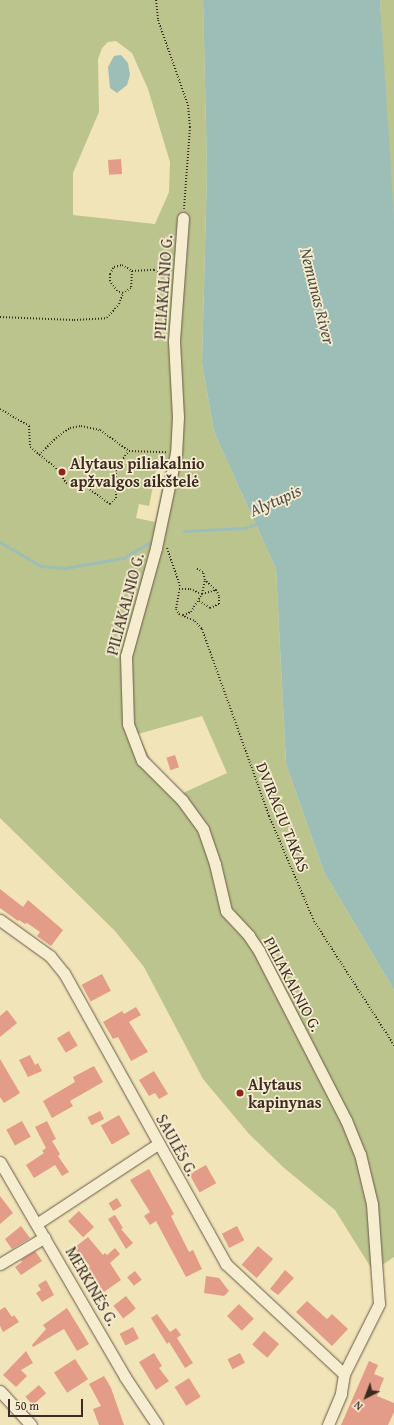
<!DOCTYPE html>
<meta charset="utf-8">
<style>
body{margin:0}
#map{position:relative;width:394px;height:1425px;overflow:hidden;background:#f1e4b8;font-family:"Gentium Book Plus",serif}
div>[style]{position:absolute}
.green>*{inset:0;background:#bcc48d}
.water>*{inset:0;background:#9dbdb7}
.stream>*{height:3px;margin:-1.5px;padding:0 1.5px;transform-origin:1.5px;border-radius:1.5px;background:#9dbdb7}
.building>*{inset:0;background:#e39c87;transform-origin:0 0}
.path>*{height:2px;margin-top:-1px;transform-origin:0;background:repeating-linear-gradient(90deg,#3c2b22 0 1px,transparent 0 3px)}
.roads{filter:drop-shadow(0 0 1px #695948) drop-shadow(0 0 1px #695948)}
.minor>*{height:11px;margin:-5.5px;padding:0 5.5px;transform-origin:5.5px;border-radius:5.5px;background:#f6edd1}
.dots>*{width:11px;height:11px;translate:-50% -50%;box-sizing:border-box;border:2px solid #f6edd1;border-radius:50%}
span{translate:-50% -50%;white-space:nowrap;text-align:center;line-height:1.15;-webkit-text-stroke:3.5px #f6edd1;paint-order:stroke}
.street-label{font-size:16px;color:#3c2b22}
.poi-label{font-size:16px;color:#3c2b22;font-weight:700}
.left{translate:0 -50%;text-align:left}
.water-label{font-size:17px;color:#545047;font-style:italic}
.north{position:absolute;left:346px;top:1377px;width:40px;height:40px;-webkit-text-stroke:3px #f6edd1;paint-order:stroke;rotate:222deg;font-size:11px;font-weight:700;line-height:16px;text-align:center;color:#3c2b22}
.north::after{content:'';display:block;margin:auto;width:14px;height:18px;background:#3c2b22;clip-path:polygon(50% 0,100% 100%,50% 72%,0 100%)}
.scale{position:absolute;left:8px;top:1399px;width:75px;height:18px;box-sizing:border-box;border:2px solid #3c2b22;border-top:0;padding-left:5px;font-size:12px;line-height:14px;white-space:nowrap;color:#3c2b22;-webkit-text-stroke:3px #f6edd1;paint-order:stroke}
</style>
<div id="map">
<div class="green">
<i style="clip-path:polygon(evenodd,0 0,203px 0,207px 171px,202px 363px,214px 432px,276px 569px,286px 764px,324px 872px,394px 990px,394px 1257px,373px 1271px,335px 1210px,283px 1167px,249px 1134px,203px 1079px,144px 967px,115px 931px,0 818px,0 0,116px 41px,132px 53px,148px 89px,170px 162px,169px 192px,155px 224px,73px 215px,73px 173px,99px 112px,98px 59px,102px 48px,108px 42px,116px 41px,0 0,158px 462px,167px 464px,155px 522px,136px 518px,139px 504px,149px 506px,158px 462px,0 0,202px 716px,227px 773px,183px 793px,153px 765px,138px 734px,202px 716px)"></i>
<i style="clip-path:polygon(380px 0,394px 0,394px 218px,391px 208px)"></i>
</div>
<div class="water">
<i style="clip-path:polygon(203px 0,380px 0,394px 218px,394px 990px,324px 872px,286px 764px,276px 569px,214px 432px,202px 363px,207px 171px)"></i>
<i style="clip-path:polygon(121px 55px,128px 63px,130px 75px,127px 85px,117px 93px,110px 88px,108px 67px,114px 56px)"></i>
</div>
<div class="stream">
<i style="left:184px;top:531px;width:60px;rotate:-2.9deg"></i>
<i style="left:244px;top:528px;width:16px;rotate:-18deg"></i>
<i style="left:0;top:542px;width:48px;rotate:30.3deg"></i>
<i style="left:41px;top:566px;width:24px;rotate:5deg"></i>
<i style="left:65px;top:568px;width:59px;rotate:-9.8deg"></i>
<i style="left:123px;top:558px;width:30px;rotate:-30deg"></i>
</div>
<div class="building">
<i style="left:121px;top:159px;width:15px;height:13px;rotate:86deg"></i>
<i style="left:175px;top:755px;width:13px;height:9px;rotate:72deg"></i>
<i style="clip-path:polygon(0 889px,23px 907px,28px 900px,63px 930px,51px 946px,37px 936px,40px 932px,27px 923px,25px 924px,19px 920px,18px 921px,0 908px)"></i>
<i style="left:102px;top:974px;width:19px;height:23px;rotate:62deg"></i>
<i style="clip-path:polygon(136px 1007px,141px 1015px,129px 1022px,148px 1052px,131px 1061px,118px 1037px,113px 1039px,103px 1022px,122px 1011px,124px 1014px)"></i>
<i style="clip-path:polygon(7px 1010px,17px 1023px,0 1037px,0 1016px)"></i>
<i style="left:69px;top:1031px;width:17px;height:14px;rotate:59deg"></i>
<i style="clip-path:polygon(30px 1055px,35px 1065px,38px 1063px,42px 1071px,28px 1077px,19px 1060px)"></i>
<i style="clip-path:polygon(0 1059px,20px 1093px,4px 1103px,0 1097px)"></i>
<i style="clip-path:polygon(94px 1066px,103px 1082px,70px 1101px,73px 1106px,52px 1118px,43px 1101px,75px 1082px,73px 1077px)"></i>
<i style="clip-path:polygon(154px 1071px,168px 1094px,159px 1099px,155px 1093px,149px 1096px,139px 1080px)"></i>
<i style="left:100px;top:1111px;width:9px;height:14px;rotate:63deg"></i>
<i style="left:119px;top:1115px;width:22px;height:21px;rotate:60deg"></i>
<i style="left:22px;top:1121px;width:18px;height:18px;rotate:61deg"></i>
<i style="clip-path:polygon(47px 1121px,56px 1139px,52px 1141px,60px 1154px,58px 1156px,69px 1172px,62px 1176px,55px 1165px,34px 1178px,26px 1165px,44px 1153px,42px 1151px,46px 1148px,35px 1127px)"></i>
<i style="left:206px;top:1165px;width:21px;height:19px;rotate:61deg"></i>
<i style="clip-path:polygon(149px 1169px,174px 1214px,171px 1216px,189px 1252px,193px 1250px,202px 1269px,186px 1277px,156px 1221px,150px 1225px,144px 1216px,150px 1212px,130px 1180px)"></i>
<i style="clip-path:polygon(0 1196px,13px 1213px,0 1224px)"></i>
<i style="left:117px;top:1198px;width:9px;height:10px;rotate:58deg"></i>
<i style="left:79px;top:1211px;width:22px;height:15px;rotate:47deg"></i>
<i style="clip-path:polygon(115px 1215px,123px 1228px,121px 1229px,133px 1243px,126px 1249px,108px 1219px)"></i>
<i style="clip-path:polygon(21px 1226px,30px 1238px,12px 1249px,5px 1239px)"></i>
<i style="left:237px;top:1226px;width:16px;height:17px;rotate:63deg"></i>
<i style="clip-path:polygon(88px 1237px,103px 1255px,105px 1253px,107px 1255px,115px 1248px,120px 1254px,110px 1263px,121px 1280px,104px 1292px,86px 1269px,90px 1266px,74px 1248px)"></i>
<i style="left:258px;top:1246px;width:20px;height:25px;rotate:41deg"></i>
<i style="clip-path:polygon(35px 1251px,42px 1261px,21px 1275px,15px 1267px,22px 1262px,21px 1260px)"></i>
<i style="clip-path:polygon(285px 1270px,294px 1278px,278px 1295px,270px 1289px)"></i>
<i style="left:135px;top:1271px;width:11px;height:10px;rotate:52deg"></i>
<i style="clip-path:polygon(206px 1276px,219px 1278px,229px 1291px,224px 1296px,204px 1293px)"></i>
<i style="clip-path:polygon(46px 1280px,54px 1295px,42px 1302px,36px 1293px,41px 1290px,38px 1285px)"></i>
<i style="left:126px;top:1296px;width:16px;height:16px;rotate:52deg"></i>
<i style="clip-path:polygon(307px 1301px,327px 1319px,332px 1314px,348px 1329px,332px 1346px,296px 1312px)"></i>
<i style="left:239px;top:1304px;width:21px;height:17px;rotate:45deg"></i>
<i style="clip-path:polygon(5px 1307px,12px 1317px,14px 1315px,19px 1322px,3px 1332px,0 1326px,0 1310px)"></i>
<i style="clip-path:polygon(67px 1308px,89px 1344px,77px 1351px,64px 1329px,33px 1347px,32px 1345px,46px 1329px,43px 1325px)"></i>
<i style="clip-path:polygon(157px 1314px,170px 1332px,176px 1328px,181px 1335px,177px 1338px,193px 1363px,185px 1368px,169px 1342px,167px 1344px,151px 1318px)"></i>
<i style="left:133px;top:1327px;width:13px;height:15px;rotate:63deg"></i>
<i style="left:264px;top:1331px;width:20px;height:18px;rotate:41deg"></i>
<i style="clip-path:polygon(26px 1351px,33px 1363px,21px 1370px,27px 1376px,16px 1387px,3px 1375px)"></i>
<i style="clip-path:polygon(154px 1353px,162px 1366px,159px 1368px,169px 1381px,156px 1390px,139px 1362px)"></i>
<i style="left:240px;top:1353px;width:11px;height:14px;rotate:63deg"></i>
<i style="left:75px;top:1359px;width:24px;height:25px;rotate:57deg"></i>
<i style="clip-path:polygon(369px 1361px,378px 1365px,374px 1374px,384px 1378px,377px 1396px,394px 1403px,394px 1412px,388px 1425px,341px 1425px)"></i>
<i style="clip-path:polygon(104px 1376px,111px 1388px,124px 1425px,99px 1425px,93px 1409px,101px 1406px,89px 1384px)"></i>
<i style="left:189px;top:1378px;width:22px;height:17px;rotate:58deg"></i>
<i style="left:39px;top:1385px;width:11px;height:18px;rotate:49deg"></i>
</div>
<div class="path">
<i style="left:156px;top:0;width:20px;rotate:84deg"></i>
<i style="left:158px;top:20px;width:90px;rotate:70.6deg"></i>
<i style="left:188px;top:105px;width:22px;rotate:85deg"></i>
<i style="left:190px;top:127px;width:82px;rotate:94.2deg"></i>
<i style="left:132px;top:271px;width:17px;rotate:93deg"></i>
<i style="left:131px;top:288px;width:9px;rotate:148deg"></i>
<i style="left:123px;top:293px;width:6px;rotate:-162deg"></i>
<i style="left:117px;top:291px;width:12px;rotate:-125deg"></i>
<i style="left:110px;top:281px;width:7px;rotate:-90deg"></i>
<i style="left:110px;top:274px;width:8px;rotate:-60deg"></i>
<i style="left:114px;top:267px;width:8px;rotate:-14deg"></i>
<i style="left:122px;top:265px;width:12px;rotate:31deg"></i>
<i style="left:132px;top:271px;width:22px;rotate:-3deg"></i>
<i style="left:154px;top:270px;width:18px;rotate:27deg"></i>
<i style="left:0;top:317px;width:74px;rotate:2.3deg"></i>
<i style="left:74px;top:320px;width:33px;rotate:-3deg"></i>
<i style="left:107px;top:318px;width:18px;rotate:-49deg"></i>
<i style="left:119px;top:304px;width:12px;rotate:-70deg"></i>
<i style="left:0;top:409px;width:34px;rotate:30deg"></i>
<i style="left:29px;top:426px;width:21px;rotate:87deg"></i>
<i style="left:30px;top:447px;width:33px;rotate:39deg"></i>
<i style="left:56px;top:468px;width:18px;rotate:56deg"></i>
<i style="left:66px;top:483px;width:8px;rotate:23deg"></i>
<i style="left:73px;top:486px;width:12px"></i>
<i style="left:85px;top:486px;width:31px;rotate:36deg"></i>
<i style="left:110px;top:504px;width:8px;rotate:-45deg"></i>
<i style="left:116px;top:498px;width:30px;rotate:-90deg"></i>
<i style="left:116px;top:468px;width:21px;rotate:-53deg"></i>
<i style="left:39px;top:455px;width:24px;rotate:-45deg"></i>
<i style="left:56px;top:438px;width:17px;rotate:-36deg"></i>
<i style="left:70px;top:428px;width:11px;rotate:-10deg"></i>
<i style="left:81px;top:426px;width:19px;rotate:12deg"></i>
<i style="left:100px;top:430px;width:36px;rotate:36deg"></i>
<i style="left:129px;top:451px;width:38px;rotate:2deg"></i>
<i style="left:167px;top:548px;width:40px;rotate:71.1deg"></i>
<i style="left:179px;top:589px;width:11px"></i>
<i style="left:190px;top:589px;width:13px;rotate:23deg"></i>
<i style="left:202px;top:594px;width:15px;rotate:-16deg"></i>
<i style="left:179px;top:592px;width:17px;rotate:100deg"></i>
<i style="left:176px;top:609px;width:6px;rotate:59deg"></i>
<i style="left:179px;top:614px;width:17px;rotate:24deg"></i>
<i style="left:195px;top:621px;width:11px;rotate:49deg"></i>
<i style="left:202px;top:629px;width:199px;rotate:70.3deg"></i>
<i style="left:269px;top:816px;width:114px;rotate:66.8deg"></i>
<i style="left:314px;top:921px;width:148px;rotate:57.2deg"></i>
<i style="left:199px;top:601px;width:13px;rotate:32deg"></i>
<i style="left:210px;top:608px;width:10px;rotate:-24deg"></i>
<i style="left:219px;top:604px;width:8px;rotate:-90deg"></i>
<i style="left:219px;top:596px;width:7px;rotate:-117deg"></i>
<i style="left:216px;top:590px;width:15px;rotate:-138deg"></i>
<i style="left:183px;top:615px;width:9px;rotate:-21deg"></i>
<i style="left:191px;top:612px;width:21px;rotate:-59deg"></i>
<i style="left:202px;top:594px;width:14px;rotate:-78deg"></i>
<i style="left:205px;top:580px;width:8px;rotate:-104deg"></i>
<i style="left:203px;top:572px;width:8px;rotate:-150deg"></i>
</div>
<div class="roads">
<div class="minor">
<i style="left:183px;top:218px;width:123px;rotate:94.2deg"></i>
<i style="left:174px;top:341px;width:76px;rotate:87deg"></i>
<i style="left:178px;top:417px;width:36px;rotate:93deg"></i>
<i style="left:176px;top:453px;width:97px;rotate:101.9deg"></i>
<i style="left:156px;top:548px;width:112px;rotate:105.5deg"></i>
<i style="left:126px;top:656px;width:68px;rotate:88.3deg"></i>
<i style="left:128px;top:724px;width:39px;rotate:69deg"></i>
<i style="left:142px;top:760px;width:57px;rotate:45deg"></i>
<i style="left:182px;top:800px;width:36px;rotate:54deg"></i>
<i style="left:203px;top:829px;width:37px;rotate:71deg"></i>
<i style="left:215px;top:864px;width:48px;rotate:76.8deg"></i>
<i style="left:226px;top:911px;width:34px;rotate:47deg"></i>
<i style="left:249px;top:936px;width:18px;rotate:56deg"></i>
<i style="left:259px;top:951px;width:190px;rotate:62.8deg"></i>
<i style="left:346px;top:1120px;width:37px;rotate:68deg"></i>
<i style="left:360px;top:1154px;width:51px;rotate:76.5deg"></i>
<i style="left:372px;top:1204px;width:100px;rotate:86deg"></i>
<i style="left:379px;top:1304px;width:78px;rotate:116.6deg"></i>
<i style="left:344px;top:1374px;width:20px;rotate:99deg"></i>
<i style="left:341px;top:1394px;width:34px;rotate:113deg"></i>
<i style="left:0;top:920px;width:62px;rotate:35.8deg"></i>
<i style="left:50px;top:956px;width:22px;rotate:51deg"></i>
<i style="left:64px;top:973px;width:333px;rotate:60.9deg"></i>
<i style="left:226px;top:1264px;width:161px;rotate:43deg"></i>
<i style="left:0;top:1162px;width:249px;rotate:59.8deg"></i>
<i style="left:125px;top:1377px;width:58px;rotate:56.3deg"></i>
<i style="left:38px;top:1223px;width:144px;rotate:-33.4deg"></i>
<i style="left:0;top:1264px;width:52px;rotate:-31deg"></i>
<i style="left:0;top:1391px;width:46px;rotate:47.6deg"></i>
</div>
</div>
<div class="dots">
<i style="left:62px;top:472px;background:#8f2418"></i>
<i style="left:240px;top:1093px;background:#8f2418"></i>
</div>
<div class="street-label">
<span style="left:163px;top:287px;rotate:-86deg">PILIAKALNIO G.</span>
<span style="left:125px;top:604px;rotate:-75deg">PILIAKALNIO G.</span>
<span style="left:283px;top:817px;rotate:68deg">DVIRACIU TAKAS</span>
<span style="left:293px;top:984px;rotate:62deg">PILIAKALNIO G.</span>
<span style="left:177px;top:1145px;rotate:61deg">SAULĖS G.</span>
<span style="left:92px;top:1286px;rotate:60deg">MERKINĖS G.</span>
</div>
<div class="poi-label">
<span class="left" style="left:70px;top:472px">Alytaus piliakalnio<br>apžvalgos aikštelė</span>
<span class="left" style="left:248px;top:1093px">Alytaus<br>kapinynas</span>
</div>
<div class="water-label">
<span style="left:318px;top:296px;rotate:76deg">Nemunas River</span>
<span style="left:275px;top:500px;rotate:-24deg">Alytupis</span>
</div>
<div class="north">N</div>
<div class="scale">50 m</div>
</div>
